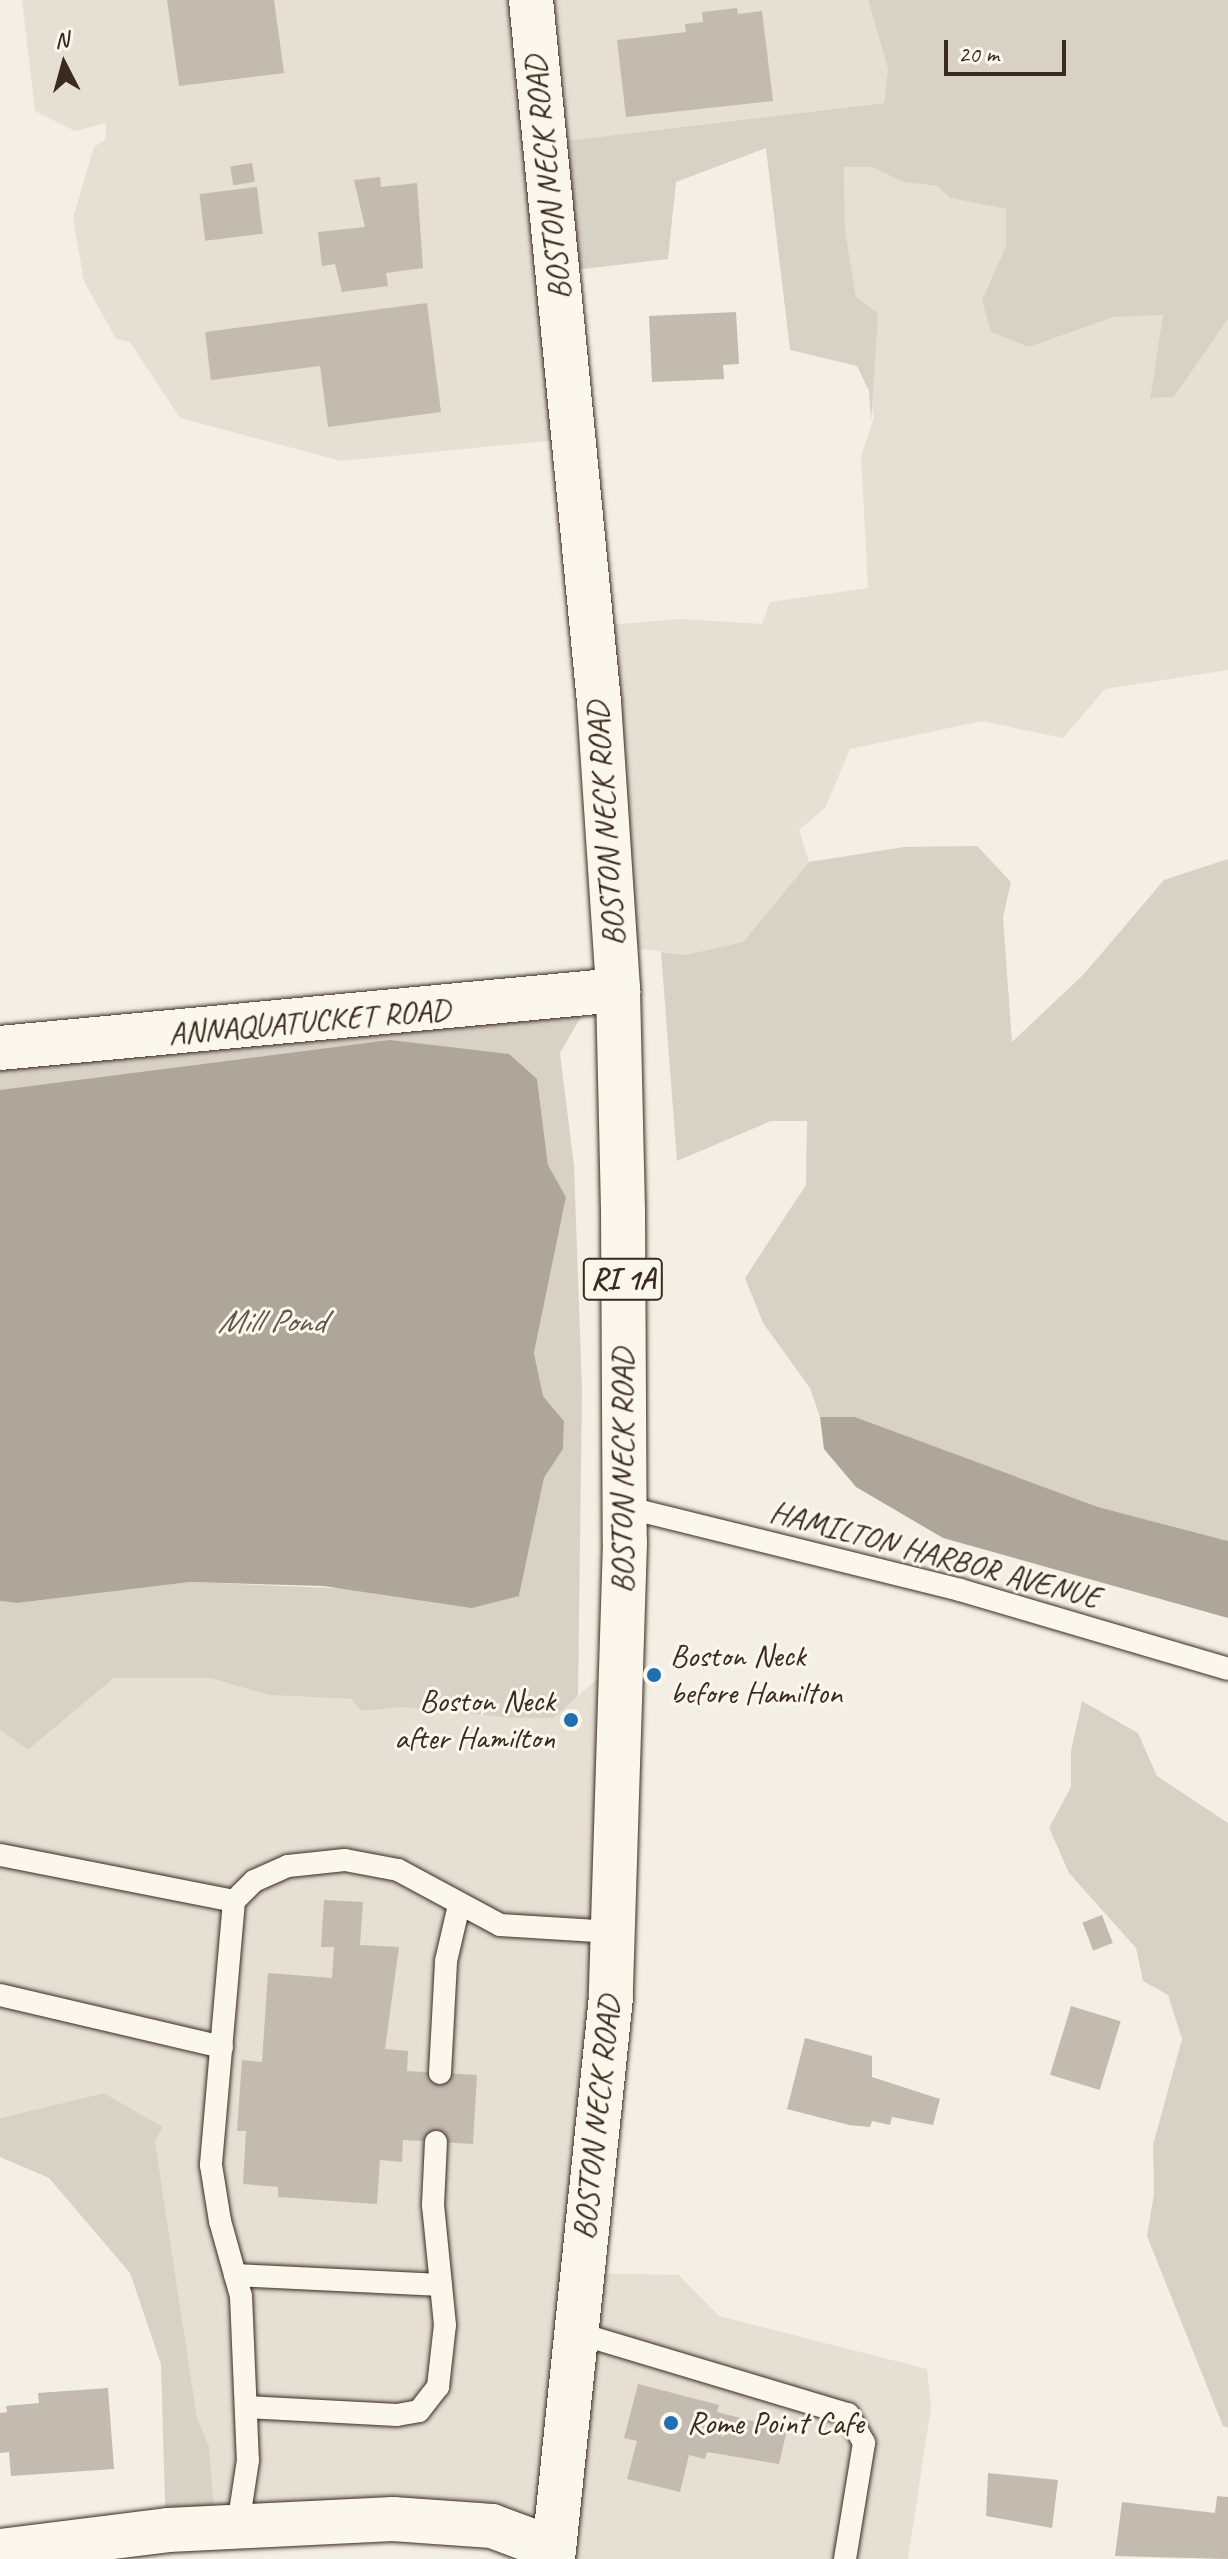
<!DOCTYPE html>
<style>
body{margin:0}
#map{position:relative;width:1228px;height:2559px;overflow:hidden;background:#f3efe4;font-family:Caveat,sans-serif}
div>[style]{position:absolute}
.built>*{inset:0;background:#e5dfd4}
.green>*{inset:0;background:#d8d1c6}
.water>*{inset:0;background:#afa69a}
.building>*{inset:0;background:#c3bbb0;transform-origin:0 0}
.roads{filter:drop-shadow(0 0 2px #3b2a1e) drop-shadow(0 0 2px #3b2a1e)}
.service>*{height:22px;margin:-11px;padding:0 11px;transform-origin:11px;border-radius:11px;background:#fbf7ec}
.tertiary>*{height:44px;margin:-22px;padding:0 22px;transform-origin:22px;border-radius:22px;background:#fbf7ec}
.primary>*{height:44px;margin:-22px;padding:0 22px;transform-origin:22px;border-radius:22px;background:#fbf7ec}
.dots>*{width:22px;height:22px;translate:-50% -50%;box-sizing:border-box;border:4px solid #fbf7ec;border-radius:50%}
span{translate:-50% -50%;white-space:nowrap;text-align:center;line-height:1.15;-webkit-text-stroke:6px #fbf7ec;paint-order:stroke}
.shield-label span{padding:2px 6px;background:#fbf7ec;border:2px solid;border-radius:6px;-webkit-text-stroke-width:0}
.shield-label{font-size:30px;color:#3b2a1e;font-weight:700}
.street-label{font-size:32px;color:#3b2a1e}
.poi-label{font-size:32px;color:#3b2a1e}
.left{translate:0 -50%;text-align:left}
.right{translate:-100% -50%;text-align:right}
.water-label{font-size:34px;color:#645549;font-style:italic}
.north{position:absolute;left:24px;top:24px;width:80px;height:80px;-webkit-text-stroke:6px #fbf7ec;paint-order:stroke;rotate:354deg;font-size:22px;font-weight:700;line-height:32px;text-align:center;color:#3b2a1e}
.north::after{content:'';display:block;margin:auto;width:28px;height:36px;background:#3b2a1e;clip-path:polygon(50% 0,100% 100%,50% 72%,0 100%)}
.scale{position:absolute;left:944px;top:40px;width:122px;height:36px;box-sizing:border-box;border:4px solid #3b2a1e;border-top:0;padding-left:10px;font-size:24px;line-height:28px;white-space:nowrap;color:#3b2a1e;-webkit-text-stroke:6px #fbf7ec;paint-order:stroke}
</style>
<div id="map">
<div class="built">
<i style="clip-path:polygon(22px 0,868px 0,888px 69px,884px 103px,548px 143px,567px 439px,341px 461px,180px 418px,130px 342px,116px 339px,84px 281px,73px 218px,94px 147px,106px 139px,106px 123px,75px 131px,35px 111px)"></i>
<i style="clip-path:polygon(844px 166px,872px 167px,903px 182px,937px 186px,950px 198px,1007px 209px,1006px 246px,982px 300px,1029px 347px,1114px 317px,1163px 315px,1150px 398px,1174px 397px,1228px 319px,1228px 670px,1105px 689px,1063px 738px,982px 721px,850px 749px,825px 808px,799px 830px,809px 862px,743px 942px,685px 955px,613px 945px,594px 626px,681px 619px,762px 624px,770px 602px,868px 588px,861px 456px,874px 418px,845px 230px)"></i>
<i style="clip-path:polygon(621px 1657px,592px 2273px,679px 2275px,719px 2316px,927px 2369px,931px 2407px,908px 2559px,560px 2559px,561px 2533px,216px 2529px,209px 2446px,197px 2418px,155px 2141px,163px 2127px,104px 2093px,0 2118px,0 1730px,28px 1750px,114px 1678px,211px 1678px,268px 1695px,351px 1699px,362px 1711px,403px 1707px,554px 1718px)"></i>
</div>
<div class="green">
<i style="clip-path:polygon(868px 0,1228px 0,1228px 319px,1174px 397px,1150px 398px,1163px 315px,1114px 317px,1029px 347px,991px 332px,982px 300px,1006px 246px,1006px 209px,950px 198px,937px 186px,903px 182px,872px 167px,844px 167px,845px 230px,856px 297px,878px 313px,871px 422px,869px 391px,857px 366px,790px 350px,766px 148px,676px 182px,668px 259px,557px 272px,548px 143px,884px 103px,888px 69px)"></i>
<i style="clip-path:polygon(977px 846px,1011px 882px,1003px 917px,1012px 1042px,1084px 974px,1164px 880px,1228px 859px,1228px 1541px,1098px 1507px,855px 1417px,820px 1417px,810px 1388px,763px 1323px,745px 1278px,806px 1185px,807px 1121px,771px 1121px,677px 1161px,661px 952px,685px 955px,743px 942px,809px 862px,904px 847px)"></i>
<i style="clip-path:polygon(589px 1003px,560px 1053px,574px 1166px,582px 1391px,578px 1696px,554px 1718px,514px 1718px,403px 1707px,362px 1711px,351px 1699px,268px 1695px,211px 1678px,114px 1678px,28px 1750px,0 1730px,0 1601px,17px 1603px,190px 1582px,519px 1596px,544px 1478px,563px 1449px,564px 1421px,543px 1396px,534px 1353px,566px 1197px,548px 1165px,537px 1079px,0 1090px,0 1043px)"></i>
<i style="clip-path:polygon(1082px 1701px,1138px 1733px,1157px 1776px,1228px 1823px,1228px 2428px,1223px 2426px,1147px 2236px,1154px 2194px,1153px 2145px,1182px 2039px,1168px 1995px,1143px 1981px,1136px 1948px,1069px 1873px,1049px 1828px,1071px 1787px,1071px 1751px)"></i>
<i style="clip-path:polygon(104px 2093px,163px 2127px,155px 2141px,197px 2418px,209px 2446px,216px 2529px,166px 2537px,161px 2364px,130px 2273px,49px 2178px,0 2157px,0 2118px)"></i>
</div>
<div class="water">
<i style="clip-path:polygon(390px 1040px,509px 1054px,537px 1079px,548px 1165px,566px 1197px,534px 1353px,543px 1396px,564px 1421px,563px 1449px,544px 1478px,519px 1596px,472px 1608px,323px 1586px,190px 1582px,17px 1603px,0 1601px,0 1090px)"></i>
<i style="clip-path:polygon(820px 1417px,855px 1417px,1098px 1507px,1228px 1541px,1228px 1618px,943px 1538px,856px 1487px,824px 1449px)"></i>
</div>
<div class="building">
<i style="clip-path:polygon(167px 0,274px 0,284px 73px,179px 86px)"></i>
<i style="clip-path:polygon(737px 8px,738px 14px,762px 11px,773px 101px,626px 117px,617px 40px,686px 32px,685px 24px,703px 22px,702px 12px)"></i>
<i style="left:252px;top:163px;width:19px;height:22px;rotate:81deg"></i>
<i style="clip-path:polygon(380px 177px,381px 187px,417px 183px,423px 268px,386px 273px,388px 286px,342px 292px,335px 264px,322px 266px,318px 232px,365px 227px,354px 180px)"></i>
<i style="left:257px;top:187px;width:47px;height:58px;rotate:83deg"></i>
<i style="clip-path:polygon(427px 303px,441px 412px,328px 427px,320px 366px,211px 380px,205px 332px)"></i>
<i style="clip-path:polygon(736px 312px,739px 364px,723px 365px,724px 379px,652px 382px,649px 316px)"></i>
<i style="clip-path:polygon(324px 1900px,363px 1902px,360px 1945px,399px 1947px,385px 2049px,408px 2051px,407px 2071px,477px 2075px,473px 2144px,403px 2140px,402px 2162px,380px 2160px,377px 2204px,278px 2197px,278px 2187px,243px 2184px,246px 2131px,237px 2131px,242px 2060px,262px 2062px,268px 1973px,332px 1978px,334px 1947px,321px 1947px)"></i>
<i style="left:1102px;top:1915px;width:30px;height:21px;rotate:69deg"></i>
<i style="left:1071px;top:2006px;width:52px;height:72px;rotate:17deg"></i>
<i style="clip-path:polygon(805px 2038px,872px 2056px,872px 2077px,940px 2099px,933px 2125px,892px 2117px,890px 2125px,872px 2121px,870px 2127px,849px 2125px,787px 2109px)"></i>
<i style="clip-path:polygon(638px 2384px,719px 2405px,717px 2412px,787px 2430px,779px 2464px,707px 2452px,705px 2459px,689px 2455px,680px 2492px,627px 2479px,637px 2441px,624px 2438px)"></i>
<i style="clip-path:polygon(108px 2388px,114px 2469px,11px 2476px,9px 2452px,0 2453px,0 2413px,7px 2412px,6px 2406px,39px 2403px,38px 2393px)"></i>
<i style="clip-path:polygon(988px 2473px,1058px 2480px,1052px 2528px,986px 2516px)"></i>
<i style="clip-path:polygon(1217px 2496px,1228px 2497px,1228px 2559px,1115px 2556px,1122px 2502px,1215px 2513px)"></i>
</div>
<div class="roads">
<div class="service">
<i style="left:625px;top:1507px;width:345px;rotate:13.9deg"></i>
<i style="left:960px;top:1590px;width:279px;rotate:16.4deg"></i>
<i style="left:0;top:1855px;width:238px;rotate:11.1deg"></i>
<i style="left:234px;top:1901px;width:265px;rotate:95deg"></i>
<i style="left:211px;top:2165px;width:57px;rotate:80.9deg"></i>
<i style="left:220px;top:2221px;width:78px;rotate:74.4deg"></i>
<i style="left:241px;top:2296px;width:164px;rotate:87.6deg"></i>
<i style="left:248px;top:2460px;width:66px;rotate:98.7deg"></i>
<i style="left:234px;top:1901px;width:28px;rotate:-45deg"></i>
<i style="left:254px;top:1881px;width:37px;rotate:-24deg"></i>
<i style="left:288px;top:1866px;width:57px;rotate:-6deg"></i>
<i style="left:345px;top:1860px;width:54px;rotate:10.7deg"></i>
<i style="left:398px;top:1870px;width:116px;rotate:28.3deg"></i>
<i style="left:500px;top:1925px;width:113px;rotate:3.5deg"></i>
<i style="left:0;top:1995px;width:228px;rotate:13.2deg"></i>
<i style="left:440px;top:2073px;width:112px;rotate:-86.9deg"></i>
<i style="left:446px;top:1961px;width:57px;rotate:-76.9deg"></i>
<i style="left:235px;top:2275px;width:206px;rotate:2.8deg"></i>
<i style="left:574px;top:2332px;width:286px;rotate:16.7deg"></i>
<i style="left:848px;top:2414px;width:33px;rotate:61deg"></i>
<i style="left:864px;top:2443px;width:118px;rotate:99.3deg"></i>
<i style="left:246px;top:2407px;width:151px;rotate:3deg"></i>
<i style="left:397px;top:2415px;width:22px;rotate:-10deg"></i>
<i style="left:419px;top:2411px;width:31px;rotate:-52deg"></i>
<i style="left:438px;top:2387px;width:62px;rotate:-83.6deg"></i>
<i style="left:445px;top:2325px;width:121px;rotate:-95.7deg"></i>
<i style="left:433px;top:2205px;width:63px;rotate:-87.3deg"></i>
</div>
<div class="tertiary">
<i style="left:0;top:1048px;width:621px;rotate:-5.36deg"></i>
<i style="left:0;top:2551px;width:169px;rotate:-7.1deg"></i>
<i style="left:168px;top:2530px;width:225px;rotate:-2.8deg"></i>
<i style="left:393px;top:2519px;width:99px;rotate:4deg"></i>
<i style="left:492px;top:2526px;width:66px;rotate:20.4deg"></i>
</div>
<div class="primary">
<i style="left:531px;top:0;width:705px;rotate:84.47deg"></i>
<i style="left:599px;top:702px;width:289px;rotate:86.2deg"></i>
<i style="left:618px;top:990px;width:221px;rotate:88.7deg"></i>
<i style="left:623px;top:1211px;width:331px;rotate:89.7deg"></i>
<i style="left:625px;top:1542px;width:455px;rotate:91.8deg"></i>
<i style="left:611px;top:1997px;width:565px;rotate:95.89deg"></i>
</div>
</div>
<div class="dots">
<i style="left:654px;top:1675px;background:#1f6fb2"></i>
<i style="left:571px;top:1720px;background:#1f6fb2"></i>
<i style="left:671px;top:2423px;background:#1f6fb2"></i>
</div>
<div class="shield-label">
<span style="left:623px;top:1279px">RI 1A</span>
</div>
<div class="street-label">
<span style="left:548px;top:178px;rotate:-96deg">BOSTON NECK ROAD</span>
<span style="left:606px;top:824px;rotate:-94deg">BOSTON NECK ROAD</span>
<span style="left:309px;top:1022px;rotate:-5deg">ANNAQUATUCKET ROAD</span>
<span style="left:623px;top:1471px;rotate:-90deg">BOSTON NECK ROAD</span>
<span style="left:935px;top:1555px;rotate:15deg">HAMILTON HARBOR AVENUE</span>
<span style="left:597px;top:2118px;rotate:-84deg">BOSTON NECK ROAD</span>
</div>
<div class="poi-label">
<span class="left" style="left:670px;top:1675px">Boston Neck<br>before Hamilton</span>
<span class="right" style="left:555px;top:1720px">Boston Neck<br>after Hamilton</span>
<span class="left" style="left:687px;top:2423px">Rome Point Cafe</span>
</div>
<div class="water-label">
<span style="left:271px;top:1321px">Mill Pond</span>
</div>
<div class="north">N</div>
<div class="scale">20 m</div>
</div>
